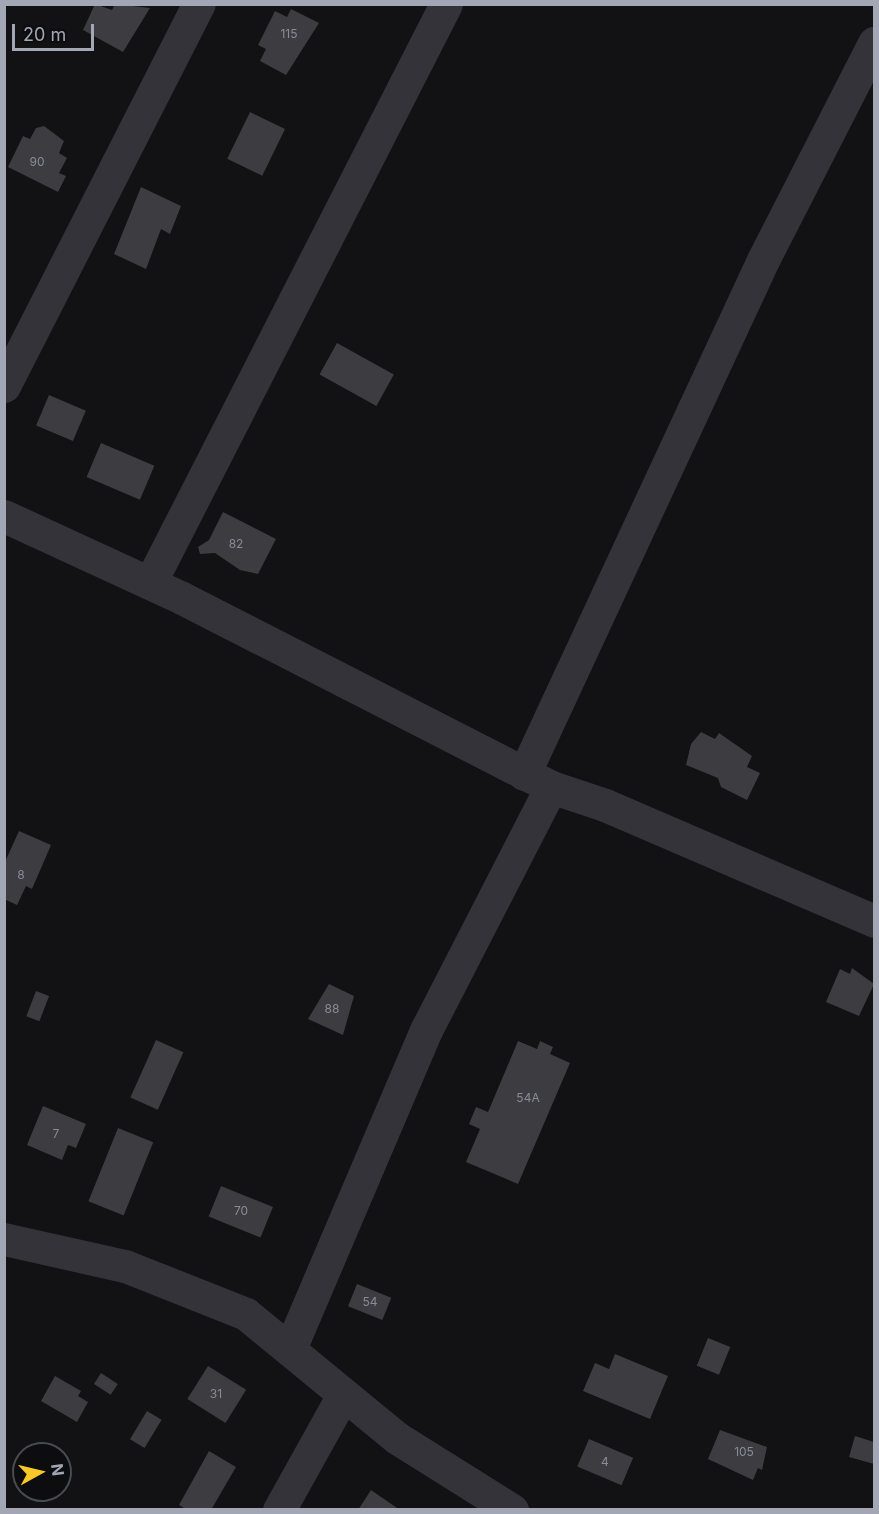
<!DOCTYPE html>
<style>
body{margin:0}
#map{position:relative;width:879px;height:1514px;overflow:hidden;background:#121214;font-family:Inter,sans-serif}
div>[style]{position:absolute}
.building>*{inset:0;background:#3c3c41;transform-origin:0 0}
.minor>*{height:33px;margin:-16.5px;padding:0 16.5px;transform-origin:16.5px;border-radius:16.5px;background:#333339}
span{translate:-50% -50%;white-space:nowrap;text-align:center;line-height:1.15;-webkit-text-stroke:4.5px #0d0d0f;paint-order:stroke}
.number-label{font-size:12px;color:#898c98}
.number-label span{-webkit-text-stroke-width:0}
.frame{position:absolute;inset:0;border:6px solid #a3a7b5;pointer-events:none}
.north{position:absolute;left:12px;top:1442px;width:60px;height:60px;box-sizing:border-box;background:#0d0d0f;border:2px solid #494b51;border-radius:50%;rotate:82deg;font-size:16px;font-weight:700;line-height:24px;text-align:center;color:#a3a7b5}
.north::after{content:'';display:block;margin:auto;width:21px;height:27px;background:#f7c827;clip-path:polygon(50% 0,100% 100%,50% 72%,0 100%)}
.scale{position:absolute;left:12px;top:24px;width:82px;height:27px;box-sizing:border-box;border:3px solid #a3a7b5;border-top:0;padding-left:8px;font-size:18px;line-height:21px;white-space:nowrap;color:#a3a7b5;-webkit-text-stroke:4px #0d0d0f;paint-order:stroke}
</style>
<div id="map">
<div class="building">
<i style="clip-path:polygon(95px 4px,112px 10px,115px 4px,150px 8px,123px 52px,83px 30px)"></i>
<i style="clip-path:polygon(291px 9px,319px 23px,286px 75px,260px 61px,266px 49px,258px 45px,275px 11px,287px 17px)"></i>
<i style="left:250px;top:112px;width:39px;height:52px;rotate:26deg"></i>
<i style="clip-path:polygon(44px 126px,64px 141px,59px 153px,67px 158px,59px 173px,66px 176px,58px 192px,8px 167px,23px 136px,30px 139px,36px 128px)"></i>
<i style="clip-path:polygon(141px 187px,181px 206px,170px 234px,161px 229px,146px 269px,114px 254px)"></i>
<i style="left:337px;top:343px;width:65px;height:36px;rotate:29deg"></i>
<i style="left:49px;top:395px;width:40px;height:33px;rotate:23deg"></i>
<i style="left:101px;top:443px;width:58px;height:37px;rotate:23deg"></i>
<i style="clip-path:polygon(223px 512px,276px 539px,258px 574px,240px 570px,215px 553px,200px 554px,198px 547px,209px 540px)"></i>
<i style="clip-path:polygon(701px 732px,715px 739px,719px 733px,752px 756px,747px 767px,760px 773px,747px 800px,721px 787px,718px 778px,686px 765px,691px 744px)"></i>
<i style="clip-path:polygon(19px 831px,51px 845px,32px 889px,26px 886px,17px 905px,4px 899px,4px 864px)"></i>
<i style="clip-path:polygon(852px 968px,874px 984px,859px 1016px,826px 1002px,840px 969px,850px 974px)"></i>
<i style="clip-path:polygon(329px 984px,354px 996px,343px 1035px,308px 1019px)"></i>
<i style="left:36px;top:991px;width:14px;height:27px;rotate:21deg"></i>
<i style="left:156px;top:1040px;width:30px;height:63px;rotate:24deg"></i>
<i style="clip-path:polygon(518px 1041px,537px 1049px,540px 1041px,553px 1047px,550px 1054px,570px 1063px,518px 1184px,466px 1162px,480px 1129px,469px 1124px,476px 1107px,488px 1112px)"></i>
<i style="clip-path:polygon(43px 1106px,86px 1124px,76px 1148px,68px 1145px,62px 1160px,27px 1145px)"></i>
<i style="left:118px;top:1128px;width:38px;height:79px;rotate:22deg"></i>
<i style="left:221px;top:1186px;width:56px;height:33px;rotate:22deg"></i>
<i style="left:357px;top:1284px;width:37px;height:24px;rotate:22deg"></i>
<i style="left:708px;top:1338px;width:24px;height:30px;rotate:22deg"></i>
<i style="clip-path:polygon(615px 1354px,668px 1376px,650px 1419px,583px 1391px,595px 1363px,609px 1369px)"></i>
<i style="left:208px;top:1366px;width:45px;height:39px;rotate:32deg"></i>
<i style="left:101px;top:1373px;width:20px;height:13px;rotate:33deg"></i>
<i style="clip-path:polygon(55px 1376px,81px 1391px,78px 1396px,88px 1402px,77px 1422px,41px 1401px)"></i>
<i style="left:147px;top:1411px;width:17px;height:33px;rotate:31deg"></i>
<i style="clip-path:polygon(720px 1430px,767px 1447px,762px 1470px,758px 1468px,753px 1480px,708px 1459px)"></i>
<i style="clip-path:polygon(855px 1436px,874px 1442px,874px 1464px,849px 1457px)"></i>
<i style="left:589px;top:1439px;width:48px;height:30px;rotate:23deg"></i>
<i style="clip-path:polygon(209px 1451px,236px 1467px,211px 1510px,187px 1510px,179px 1505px)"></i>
<i style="clip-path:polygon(371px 1490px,400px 1510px,358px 1510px)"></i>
</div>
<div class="minor">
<i style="left:4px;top:386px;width:429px;rotate:-63deg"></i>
<i style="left:4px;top:516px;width:196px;rotate:24.7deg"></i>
<i style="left:182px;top:598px;width:415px;rotate:27.1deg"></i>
<i style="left:551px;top:787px;width:273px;rotate:117.2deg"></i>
<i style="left:426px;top:1030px;width:344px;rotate:113.1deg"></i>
<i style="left:150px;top:583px;width:650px;rotate:-62.92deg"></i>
<i style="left:524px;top:774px;width:567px;rotate:-65.06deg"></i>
<i style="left:763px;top:260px;width:244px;rotate:-62.9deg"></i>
<i style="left:551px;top:787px;width:57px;rotate:18.4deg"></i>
<i style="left:605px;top:805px;width:293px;rotate:23.3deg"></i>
<i style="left:4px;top:1239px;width:124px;rotate:12.6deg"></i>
<i style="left:125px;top:1266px;width:130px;rotate:21.6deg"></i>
<i style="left:246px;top:1314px;width:195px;rotate:39.4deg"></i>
<i style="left:397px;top:1438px;width:136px;rotate:32.1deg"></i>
<i style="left:279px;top:1510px;width:129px;rotate:-60.9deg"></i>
</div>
<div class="number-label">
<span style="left:289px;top:34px">115</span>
<span style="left:37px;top:162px">90</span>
<span style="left:236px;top:544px">82</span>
<span style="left:21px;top:875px">8</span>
<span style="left:332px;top:1009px">88</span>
<span style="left:528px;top:1098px">54A</span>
<span style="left:56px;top:1134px">7</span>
<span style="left:241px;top:1211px">70</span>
<span style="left:370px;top:1302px">54</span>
<span style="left:216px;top:1394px">31</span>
<span style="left:744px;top:1452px">105</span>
<span style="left:605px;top:1462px">4</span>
</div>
<div class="frame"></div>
<div class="north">N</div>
<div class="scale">20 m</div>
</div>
